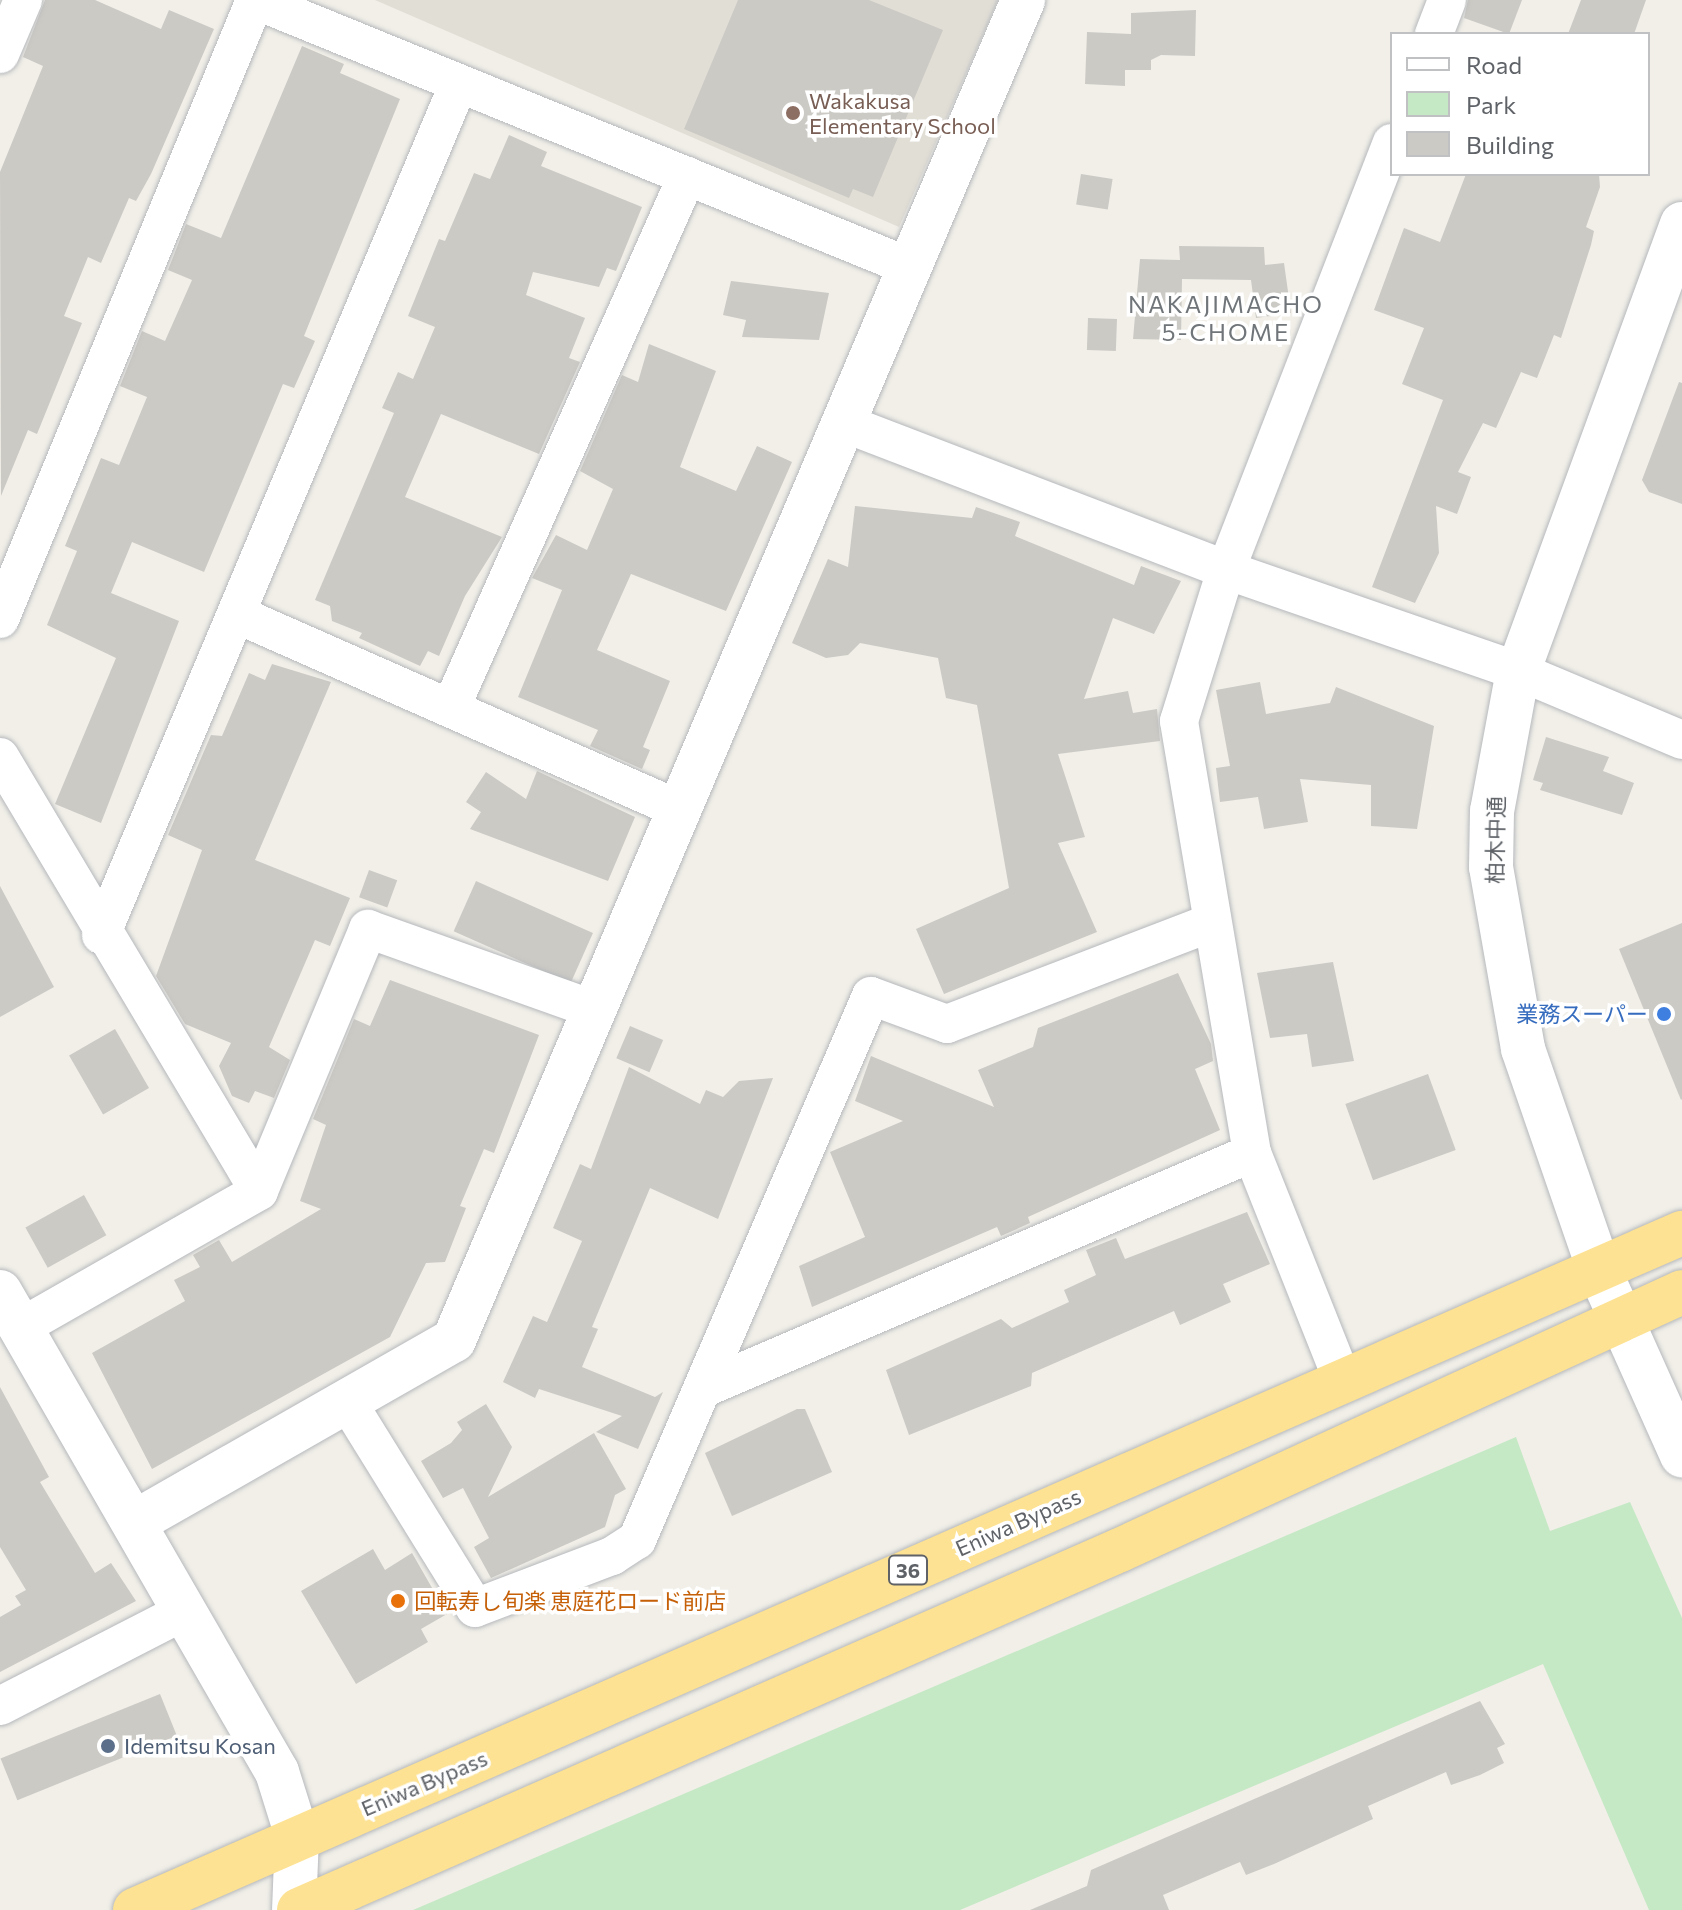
<!DOCTYPE html>
<meta charset="utf-8">
<style>
body{margin:0}
#map{position:relative;width:1682px;height:1910px;overflow:hidden;background:#f1efe8;font-family:Commissioner,"Noto Sans JP",sans-serif}
div>[style]{position:absolute}
.education>*{inset:0;background:#e1ded6}
.green>*{inset:0;background:#c5e8c5}
.building>*{inset:0;background:#cccac5;transform-origin:0 0}
.roads{filter:drop-shadow(0 0 2px #b5b8bc) drop-shadow(0 0 2px #b5b8bc)}
.street>*{height:38px;margin:-19px;padding:0 19px;transform-origin:19px;border-radius:19px;background:#fff}
.secondary>*{height:44px;margin:-22px;padding:0 22px;transform-origin:22px;border-radius:22px;background:#fff}
.highway>*{height:44px;margin:-22px;padding:0 22px;transform-origin:22px;border-radius:22px;background:#fde293}
.dots>*{width:22px;height:22px;translate:-50% -50%;box-sizing:border-box;border:4px solid #fff;border-radius:50%}
span{translate:-50% -50%;white-space:nowrap;text-align:center;line-height:1.15;-webkit-text-stroke:7px #fff;paint-order:stroke}
.shield-label span{padding:2px 6px;background:#fff;border:2px solid;border-radius:6px;-webkit-text-stroke-width:0}
.shield-label{font-size:20px;color:#5f6368;font-weight:700}
.education-label{font-size:22px;color:#785e54}
.left{translate:0 -50%;text-align:left}
.street-label{font-size:22px;color:#5f6368}
.shop-label{font-size:22px;color:#366cbe}
.right{translate:-100% -50%;text-align:right}
.food-label{font-size:22px;color:#c56008}
.service-label{font-size:22px;color:#4e5e75}
.neighbourhood-label{font-size:24px;color:#70757a;letter-spacing:2px}
.legend{position:absolute;left:1390px;top:32px;width:260px;height:144px;box-sizing:border-box;background:#fff;border:2px solid #bfc1c3;margin:0;padding:10px 14px;list-style:none;font-size:24px;color:#5f6368}
.legend li{display:flex;align-items:center;gap:16px;height:40px}
.legend b{width:40px;border:2px solid #bfc1c3}
</style>
<div id="map">
<div class="education">
<i style="clip-path:polygon(375px 0,998px 0,899px 227px)"></i>
</div>
<div class="green">
<i style="clip-path:polygon(1516px 1437px,1550px 1531px,1630px 1502px,1682px 1618px,1682px 1910px,1649px 1910px,1543px 1664px,960px 1910px,413px 1910px)"></i>
</div>
<div class="building">
<i style="clip-path:polygon(45px 0,95px 0,161px 29px,169px 10px,214px 29px,151px 174px,136px 201px,129px 198px,101px 263px,88px 257px,64px 316px,82px 323px,37px 434px,28px 430px,1px 496px,0 172px,43px 66px,23px 57px)"></i>
<i style="clip-path:polygon(738px 0,869px 0,943px 30px,873px 197px,853px 189px,849px 198px,684px 129px)"></i>
<i style="clip-path:polygon(1468px 0,1522px 0,1509px 34px,1464px 18px)"></i>
<i style="clip-path:polygon(1581px 0,1646px 0,1634px 34px,1568px 34px)"></i>
<i style="clip-path:polygon(1196px 10px,1195px 56px,1161px 55px,1151px 60px,1151px 70px,1125px 70px,1125px 86px,1085px 84px,1087px 32px,1131px 34px,1131px 13px)"></i>
<i style="clip-path:polygon(302px 46px,344px 64px,340px 73px,400px 99px,304px 336px,315px 341px,294px 388px,283px 384px,204px 572px,132px 542px,111px 593px,179px 621px,101px 823px,55px 804px,116px 658px,47px 625px,77px 551px,65px 546px,101px 458px,119px 465px,147px 397px,120px 386px,142px 331px,165px 341px,192px 280px,168px 270px,186px 224px,221px 238px)"></i>
<i style="clip-path:polygon(509px 135px,547px 152px,541px 166px,642px 207px,616px 271px,607px 268px,599px 287px,533px 272px,526px 295px,585px 318px,569px 358px,580px 362px,539px 454px,441px 414px,405px 497px,502px 537px,465px 596px,439px 656px,428px 651px,420px 666px,359px 638px,362px 633px,332px 621px,330px 606px,315px 600px,394px 413px,382px 408px,398px 372px,413px 379px,435px 327px,408px 316px,439px 239px,445px 241px,474px 173px,490px 179px)"></i>
<i style="left:1081px;top:174px;width:32px;height:31px;rotate:9deg"></i>
<i style="clip-path:polygon(1466px 174px,1599px 174px,1600px 187px,1586px 227px,1594px 231px,1591px 245px,1561px 338px,1554px 335px,1537px 378px,1521px 372px,1496px 428px,1483px 423px,1458px 472px,1471px 477px,1457px 514px,1436px 506px,1439px 553px,1415px 603px,1372px 587px,1443px 400px,1402px 384px,1424px 328px,1374px 310px,1404px 228px,1440px 242px)"></i>
<i style="clip-path:polygon(1179px 246px,1264px 247px,1265px 265px,1284px 263px,1291px 313px,1256px 318px,1251px 280px,1182px 279px,1181px 340px,1133px 339px,1140px 259px,1180px 260px)"></i>
<i style="clip-path:polygon(731px 281px,829px 293px,819px 340px,742px 337px,746px 320px,723px 315px)"></i>
<i style="left:1088px;top:318px;width:29px;height:32px;rotate:2deg"></i>
<i style="clip-path:polygon(649px 344px,716px 371px,680px 467px,736px 491px,757px 446px,792px 462px,726px 611px,631px 574px,597px 650px,670px 681px,643px 747px,650px 750px,642px 769px,590px 746px,598px 730px,518px 697px,562px 590px,532px 578px,556px 535px,587px 550px,613px 489px,580px 471px,622px 375px,638px 382px)"></i>
<i style="clip-path:polygon(1679px 382px,1682px 383px,1682px 504px,1649px 492px,1642px 480px)"></i>
<i style="clip-path:polygon(855px 506px,972px 518px,976px 507px,1020px 522px,1015px 536px,1134px 585px,1141px 566px,1181px 581px,1154px 634px,1113px 618px,1084px 699px,1128px 691px,1133px 713px,1157px 709px,1160px 741px,1058px 754px,1085px 837px,1058px 843px,1097px 932px,944px 994px,916px 929px,1009px 888px,977px 705px,946px 698px,938px 658px,860px 643px,848px 655px,826px 658px,792px 643px,828px 559px,848px 567px)"></i>
<i style="clip-path:polygon(272px 664px,331px 682px,255px 860px,350px 898px,330px 946px,315px 940px,269px 1047px,290px 1060px,274px 1098px,255px 1091px,249px 1103px,232px 1096px,219px 1066px,231px 1043px,185px 1024px,156px 976px,202px 850px,168px 835px,211px 735px,222px 736px,249px 673px,265px 680px)"></i>
<i style="clip-path:polygon(1260px 682px,1266px 714px,1330px 703px,1336px 687px,1434px 726px,1417px 829px,1371px 826px,1371px 785px,1300px 779px,1308px 822px,1264px 829px,1258px 797px,1220px 802px,1216px 768px,1230px 766px,1216px 690px)"></i>
<i style="clip-path:polygon(1546px 737px,1609px 757px,1603px 771px,1634px 783px,1622px 815px,1540px 790px,1543px 783px,1533px 780px)"></i>
<i style="clip-path:polygon(537px 771px,635px 817px,608px 881px,470px 829px,481px 812px,466px 802px,486px 772px,526px 799px)"></i>
<i style="left:369px;top:870px;width:30px;height:29px;rotate:20deg"></i>
<i style="left:476px;top:881px;width:128px;height:55px;rotate:24deg"></i>
<i style="clip-path:polygon(0 886px,54px 987px,0 1017px)"></i>
<i style="clip-path:polygon(1682px 923px,1682px 1099px,1681px 1100px,1619px 949px)"></i>
<i style="clip-path:polygon(1333px 962px,1354px 1061px,1312px 1067px,1307px 1034px,1270px 1038px,1257px 973px)"></i>
<i style="clip-path:polygon(1178px 973px,1211px 1044px,1213px 1061px,1195px 1069px,1220px 1130px,1028px 1217px,1030px 1223px,1001px 1236px,997px 1227px,812px 1307px,799px 1266px,865px 1237px,830px 1152px,903px 1121px,855px 1101px,871px 1056px,994px 1107px,978px 1070px,1033px 1047px,1038px 1028px)"></i>
<i style="clip-path:polygon(390px 980px,539px 1035px,494px 1153px,484px 1149px,460px 1206px,466px 1208px,445px 1262px,426px 1263px,390px 1337px,152px 1469px,92px 1353px,185px 1301px,174px 1280px,200px 1267px,193px 1255px,219px 1240px,232px 1262px,321px 1209px,300px 1201px,326px 1125px,313px 1119px,354px 1019px,370px 1026px)"></i>
<i style="left:630px;top:1026px;width:36px;height:35px;rotate:23deg"></i>
<i style="left:115px;top:1029px;width:68px;height:53px;rotate:60deg"></i>
<i style="clip-path:polygon(629px 1067px,700px 1104px,706px 1090px,723px 1097px,739px 1081px,773px 1078px,718px 1219px,650px 1188px,592px 1327px,598px 1329px,582px 1367px,655px 1397px,663px 1392px,638px 1449px,596px 1432px,622px 1416px,539px 1389px,535px 1398px,503px 1382px,533px 1316px,547px 1322px,582px 1241px,553px 1228px,580px 1164px,591px 1169px)"></i>
<i style="left:1428px;top:1074px;width:81px;height:88px;rotate:70deg"></i>
<i style="left:84px;top:1195px;width:46px;height:67px;rotate:61deg"></i>
<i style="clip-path:polygon(1247px 1212px,1270px 1264px,1223px 1284px,1231px 1302px,1180px 1325px,1174px 1311px,1032px 1373px,1031px 1386px,909px 1435px,886px 1370px,1001px 1319px,1012px 1328px,1069px 1302px,1064px 1290px,1096px 1275px,1086px 1250px,1116px 1238px,1125px 1259px)"></i>
<i style="clip-path:polygon(0 1387px,49px 1477px,40px 1482px,95px 1573px,111px 1563px,136px 1601px,0 1672px,0 1617px,21px 1605px,15px 1596px,26px 1590px,0 1547px)"></i>
<i style="clip-path:polygon(486px 1404px,512px 1447px,488px 1497px,594px 1433px,626px 1489px,615px 1495px,605px 1527px,491px 1578px,474px 1547px,489px 1538px,463px 1488px,443px 1498px,421px 1461px,451px 1443px,462px 1430px,457px 1422px)"></i>
<i style="clip-path:polygon(797px 1409px,805px 1409px,832px 1472px,732px 1516px,705px 1453px)"></i>
<i style="clip-path:polygon(373px 1549px,385px 1570px,412px 1553px,447px 1614px,421px 1629px,428px 1642px,356px 1684px,301px 1591px)"></i>
<i style="left:160px;top:1694px;width:45px;height:172px;rotate:68deg"></i>
<i style="clip-path:polygon(1480px 1701px,1505px 1744px,1497px 1748px,1504px 1763px,1480px 1775px,1451px 1785px,1446px 1772px,1368px 1806px,1373px 1819px,1274px 1864px,1246px 1875px,1240px 1862px,1163px 1895px,1169px 1910px,1030px 1910px,1087px 1886px,1091px 1870px)"></i>
</div>
<div class="roads">
<div class="street">
<i style="left:1434px;top:34px;width:36px;rotate:-69deg"></i>
<i style="left:0;top:54px;width:59px;rotate:-66.9deg"></i>
<i style="left:849px;top:425px;width:404px;rotate:21deg"></i>
<i style="left:1226px;top:570px;width:309px;rotate:19.1deg"></i>
<i style="left:1518px;top:671px;width:178px;rotate:22.8deg"></i>
<i style="left:236px;top:614px;width:484px;rotate:23.8deg"></i>
<i style="left:0;top:619px;width:669px;rotate:-67.61deg"></i>
<i style="left:255px;top:0;width:707px;rotate:22.18deg"></i>
<i style="left:452px;top:705px;width:579px;rotate:-66.05deg"></i>
<i style="left:0;top:757px;width:505px;rotate:59.17deg"></i>
<i style="left:101px;top:935px;width:924px;rotate:-67.21deg"></i>
<i style="left:21px;top:1327px;width:274px;rotate:-29.7deg"></i>
<i style="left:259px;top:1191px;width:284px;rotate:-67.4deg"></i>
<i style="left:368px;top:929px;width:242px;rotate:19.6deg"></i>
<i style="left:1342px;top:1379px;width:243px;rotate:-111.7deg"></i>
<i style="left:1252px;top:1153px;width:438px;rotate:-99.6deg"></i>
<i style="left:1179px;top:721px;width:158px;rotate:-72.7deg"></i>
<i style="left:1226px;top:570px;width:458px;rotate:-68.8deg"></i>
<i style="left:707px;top:1387px;width:593px;rotate:-23.24deg"></i>
<i style="left:348px;top:1403px;width:241px;rotate:58.2deg"></i>
<i style="left:475px;top:1608px;width:147px;rotate:-20.8deg"></i>
<i style="left:612px;top:1556px;width:30px;rotate:-33deg"></i>
<i style="left:637px;top:1540px;width:592px;rotate:-66.73deg"></i>
<i style="left:871px;top:996px;width:81px;rotate:20.2deg"></i>
<i style="left:947px;top:1024px;width:282px;rotate:-21deg"></i>
<i style="left:0;top:1706px;width:208px;rotate:-27.2deg"></i>
</div>
<div class="secondary">
<i style="left:1682px;top:224px;width:476px;rotate:110.1deg"></i>
<i style="left:1518px;top:671px;width:142px;rotate:100.5deg"></i>
<i style="left:1492px;top:811px;width:56px;rotate:91deg"></i>
<i style="left:1491px;top:867px;width:185px;rotate:80deg"></i>
<i style="left:1523px;top:1049px;width:236px;rotate:71deg"></i>
<i style="left:1600px;top:1272px;width:201px;rotate:65.9deg"></i>
<i style="left:0;top:1292px;width:554px;rotate:60.01deg"></i>
<i style="left:277px;top:1772px;width:67px;rotate:72.6deg"></i>
<i style="left:297px;top:1836px;width:74px;rotate:92.3deg"></i>
<i style="left:135px;top:1522px;width:367px;rotate:-29.7deg"></i>
<i style="left:454px;top:1340px;width:1456px;rotate:-66.99deg"></i>
</div>
<div class="highway">
<i style="left:135px;top:1910px;width:1689px;rotate:-23.64deg"></i>
<i style="left:299px;top:1910px;width:896px;rotate:-23.68deg"></i>
<i style="left:1120px;top:1550px;width:618px;rotate:-24.66deg"></i>
</div>
</div>
<div class="dots">
<i style="left:793px;top:113px;background:#8d6e63"></i>
<i style="left:1664px;top:1014px;background:#3f7fe0"></i>
<i style="left:398px;top:1601px;background:#e8710a"></i>
<i style="left:108px;top:1746px;background:#5c6f8a"></i>
</div>
<div class="shield-label">
<span style="left:908px;top:1570px">36</span>
</div>
<div class="education-label">
<span class="left" style="left:809px;top:113px">Wakakusa<br>Elementary School</span>
</div>
<div class="street-label">
<span style="left:1495px;top:840px;rotate:-89deg">柏木中通</span>
<span style="left:1018px;top:1522px;rotate:-24deg">Eniwa Bypass</span>
<span style="left:424px;top:1783px;rotate:-23deg">Eniwa Bypass</span>
</div>
<div class="shop-label">
<span class="right" style="left:1648px;top:1014px">業務スーパー</span>
</div>
<div class="food-label">
<span class="left" style="left:414px;top:1601px">回転寿し旬楽 恵庭花ロード前店</span>
</div>
<div class="service-label">
<span class="left" style="left:124px;top:1746px">Idemitsu Kosan</span>
</div>
<div class="neighbourhood-label">
<span style="left:1226px;top:318px">NAKAJIMACHO<br>5-CHOME</span>
</div>
<ul class="legend">
<li><b style="height:10px;background:#fff"></b>Road</li>
<li><b style="height:22px;background:#c5e8c5"></b>Park</li>
<li><b style="height:22px;background:#cccac5"></b>Building</li>
</ul>
</div>
